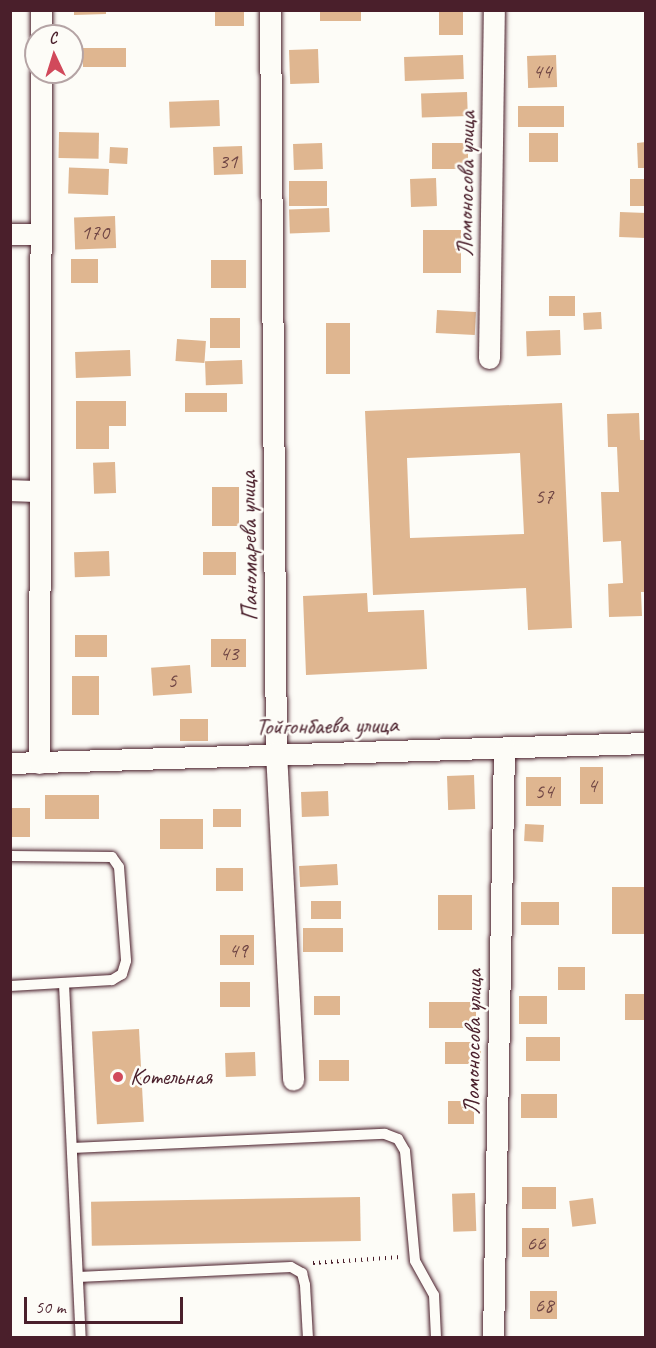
<!DOCTYPE html>
<meta charset="utf-8">
<style>
body{margin:0}
#map{position:relative;width:656px;height:1348px;overflow:hidden;background:#fdfcf7;font-family:Caveat,sans-serif}
div>[style]{position:absolute}
.building>*{inset:0;background:#dfb690;transform-origin:0 0}
.path>*{height:4px;margin-top:-2px;transform-origin:0;background:repeating-linear-gradient(90deg,#4a1f2b 0 1.5px,transparent 0 6px)}
.roads{filter:drop-shadow(0 0 2px #4a1f2b) drop-shadow(0 0 2px #4a1f2b)}
.lane>*{height:10px;margin:-5px;padding:0 5px;transform-origin:5px;border-radius:5px;background:#fdfcf7}
.street>*{height:21px;margin:-10.5px;padding:0 10.5px;transform-origin:10.5px;border-radius:10.5px;background:#fdfcf7}
.dots>*{width:16px;height:16px;translate:-50% -50%;box-sizing:border-box;border:3px solid #fdfcf7;border-radius:50%}
span{translate:-50% -50%;white-space:nowrap;text-align:center;line-height:1.15;-webkit-text-stroke:5px #fdfcf7;paint-order:stroke}
.number-label{font-size:21px;color:#6f4544}
.number-label span{-webkit-text-stroke-width:0}
.street-label{font-size:24px;color:#4a1f2b}
.poi-label{font-size:24px;color:#4a1f2b}
.left{translate:0 -50%;text-align:left}
.frame{position:absolute;inset:0;border:12px solid #4a1f2b;pointer-events:none}
.north{position:absolute;left:24px;top:24px;width:60px;height:60px;box-sizing:border-box;background:#fdfcf7;border:2px solid #b5a4a5;border-radius:50%;rotate:356deg;font-size:16px;font-weight:700;line-height:24px;text-align:center;color:#4a1f2b}
.north::after{content:'';display:block;margin:auto;width:21px;height:27px;background:#d1495b;clip-path:polygon(50% 0,100% 100%,50% 72%,0 100%)}
.scale{position:absolute;left:24px;top:1297px;width:159px;height:27px;box-sizing:border-box;border:3px solid #4a1f2b;border-top:0;padding-left:8px;font-size:18px;line-height:21px;white-space:nowrap;color:#4a1f2b;-webkit-text-stroke:4px #fdfcf7;paint-order:stroke}
</style>
<div id="map">
<div class="building">
<i style="clip-path:polygon(74px 10px,106px 10px,106px 14px,74px 15px)"></i>
<i style="left:215px;top:10px;width:29px;height:16px"></i>
<i style="left:320px;top:10px;width:41px;height:11px"></i>
<i style="left:439px;top:10px;width:24px;height:25px"></i>
<i style="left:126px;top:48px;width:19px;height:43px;rotate:90deg"></i>
<i style="left:318px;top:49px;width:34px;height:29px;rotate:88deg"></i>
<i style="left:463px;top:55px;width:24px;height:59px;rotate:88deg"></i>
<i style="left:556px;top:55px;width:32px;height:29px;rotate:88deg"></i>
<i style="left:467px;top:92px;width:24px;height:46px;rotate:88deg"></i>
<i style="left:219px;top:100px;width:26px;height:50px;rotate:88deg"></i>
<i style="left:518px;top:106px;width:46px;height:21px"></i>
<i style="left:59px;top:132px;width:40px;height:26px;rotate:1deg"></i>
<i style="left:529px;top:133px;width:29px;height:29px"></i>
<i style="clip-path:polygon(646px 142px,646px 168px,638px 168px,637px 143px)"></i>
<i style="left:322px;top:143px;width:26px;height:29px;rotate:88deg"></i>
<i style="left:432px;top:143px;width:36px;height:26px"></i>
<i style="left:242px;top:146px;width:28px;height:29px;rotate:88deg"></i>
<i style="left:110px;top:147px;width:18px;height:16px;rotate:3deg"></i>
<i style="left:109px;top:169px;width:26px;height:40px;rotate:92deg"></i>
<i style="left:436px;top:178px;width:28px;height:26px;rotate:88deg"></i>
<i style="left:630px;top:179px;width:16px;height:27px"></i>
<i style="left:327px;top:181px;width:25px;height:38px;rotate:90deg"></i>
<i style="left:329px;top:208px;width:24px;height:40px;rotate:88deg"></i>
<i style="left:620px;top:212px;width:26px;height:25px;rotate:2deg"></i>
<i style="left:115px;top:216px;width:32px;height:41px;rotate:88deg"></i>
<i style="left:461px;top:230px;width:43px;height:38px;rotate:90deg"></i>
<i style="left:71px;top:259px;width:27px;height:24px"></i>
<i style="left:211px;top:260px;width:35px;height:28px"></i>
<i style="left:575px;top:296px;width:20px;height:26px;rotate:90deg"></i>
<i style="left:437px;top:310px;width:39px;height:23px;rotate:3deg"></i>
<i style="left:601px;top:312px;width:17px;height:18px;rotate:87deg"></i>
<i style="left:240px;top:318px;width:30px;height:30px;rotate:90deg"></i>
<i style="left:326px;top:323px;width:24px;height:51px"></i>
<i style="left:560px;top:330px;width:25px;height:34px;rotate:88deg"></i>
<i style="left:177px;top:339px;width:29px;height:22px;rotate:4deg"></i>
<i style="left:130px;top:350px;width:26px;height:55px;rotate:88deg"></i>
<i style="left:242px;top:360px;width:24px;height:37px;rotate:88deg"></i>
<i style="left:227px;top:393px;width:19px;height:42px;rotate:90deg"></i>
<i style="clip-path:polygon(76px 401px,126px 401px,126px 426px,109px 426px,109px 449px,76px 449px)"></i>
<i style="clip-path:polygon(evenodd,562px 403px,572px 628px,528px 630px,526px 588px,373px 595px,365px 411px,562px 403px,520px 453px,524px 534px,410px 538px,407px 458px,520px 453px)"></i>
<i style="clip-path:polygon(639px 413px,640px 440px,646px 440px,646px 592px,641px 592px,642px 616px,609px 617px,608px 584px,623px 583px,621px 541px,603px 542px,601px 492px,619px 492px,617px 447px,608px 447px,607px 414px)"></i>
<i style="left:115px;top:462px;width:31px;height:22px;rotate:88deg"></i>
<i style="left:239px;top:487px;width:39px;height:27px;rotate:90deg"></i>
<i style="left:109px;top:551px;width:25px;height:35px;rotate:88deg"></i>
<i style="left:236px;top:552px;width:23px;height:33px;rotate:90deg"></i>
<i style="clip-path:polygon(367px 593px,368px 612px,424px 610px,427px 669px,306px 675px,303px 596px)"></i>
<i style="left:75px;top:635px;width:32px;height:22px"></i>
<i style="left:246px;top:639px;width:28px;height:35px;rotate:90deg"></i>
<i style="left:190px;top:665px;width:28px;height:39px;rotate:86deg"></i>
<i style="left:72px;top:676px;width:27px;height:39px"></i>
<i style="left:180px;top:719px;width:28px;height:22px"></i>
<i style="left:580px;top:767px;width:23px;height:37px"></i>
<i style="left:474px;top:775px;width:34px;height:27px;rotate:88deg"></i>
<i style="left:526px;top:777px;width:35px;height:29px"></i>
<i style="left:328px;top:791px;width:25px;height:27px;rotate:88deg"></i>
<i style="left:99px;top:795px;width:24px;height:54px;rotate:90deg"></i>
<i style="left:30px;top:808px;width:29px;height:20px;rotate:90deg"></i>
<i style="left:213px;top:809px;width:28px;height:18px"></i>
<i style="left:203px;top:819px;width:30px;height:43px;rotate:90deg"></i>
<i style="left:525px;top:824px;width:19px;height:17px;rotate:3deg"></i>
<i style="left:337px;top:864px;width:21px;height:38px;rotate:87deg"></i>
<i style="left:243px;top:868px;width:23px;height:27px;rotate:90deg"></i>
<i style="left:612px;top:887px;width:34px;height:47px"></i>
<i style="left:438px;top:895px;width:34px;height:35px"></i>
<i style="left:341px;top:901px;width:18px;height:30px;rotate:90deg"></i>
<i style="left:559px;top:902px;width:23px;height:38px;rotate:90deg"></i>
<i style="left:303px;top:928px;width:40px;height:24px"></i>
<i style="left:220px;top:935px;width:34px;height:30px"></i>
<i style="left:558px;top:967px;width:27px;height:23px"></i>
<i style="left:250px;top:982px;width:25px;height:30px;rotate:90deg"></i>
<i style="left:625px;top:994px;width:21px;height:26px"></i>
<i style="left:314px;top:996px;width:26px;height:19px"></i>
<i style="left:519px;top:996px;width:28px;height:28px"></i>
<i style="left:429px;top:1002px;width:47px;height:26px"></i>
<i style="left:139px;top:1029px;width:93px;height:47px;rotate:87deg"></i>
<i style="left:560px;top:1037px;width:24px;height:34px;rotate:90deg"></i>
<i style="left:445px;top:1042px;width:36px;height:22px"></i>
<i style="left:255px;top:1052px;width:24px;height:30px;rotate:88deg"></i>
<i style="left:349px;top:1060px;width:21px;height:30px;rotate:90deg"></i>
<i style="left:521px;top:1094px;width:36px;height:24px"></i>
<i style="left:448px;top:1101px;width:26px;height:23px"></i>
<i style="left:556px;top:1187px;width:22px;height:34px;rotate:90deg"></i>
<i style="left:475px;top:1193px;width:38px;height:23px;rotate:88deg"></i>
<i style="left:360px;top:1197px;width:44px;height:269px;rotate:89deg"></i>
<i style="left:593px;top:1198px;width:26px;height:24px;rotate:83deg"></i>
<i style="left:522px;top:1228px;width:27px;height:29px"></i>
<i style="left:557px;top:1291px;width:28px;height:27px;rotate:90deg"></i>
</div>
<div class="path">
<i style="left:313px;top:1263px;width:88px;rotate:-3.9deg"></i>
</div>
<div class="roads">
<div class="lane">
<i style="left:10px;top:856px;width:102px;rotate:0.6deg"></i>
<i style="left:112px;top:857px;width:12px;rotate:55deg"></i>
<i style="left:119px;top:867px;width:94px;rotate:85.7deg"></i>
<i style="left:126px;top:961px;width:14px;rotate:107deg"></i>
<i style="left:122px;top:974px;width:12px;rotate:149deg"></i>
<i style="left:112px;top:980px;width:102px;rotate:176.6deg"></i>
<i style="left:64px;top:984px;width:354px;rotate:87.3deg"></i>
<i style="left:72px;top:1148px;width:313px;rotate:-2.6deg"></i>
<i style="left:385px;top:1134px;width:14px;rotate:21deg"></i>
<i style="left:398px;top:1139px;width:14px;rotate:60deg"></i>
<i style="left:405px;top:1151px;width:110px;rotate:84.8deg"></i>
<i style="left:415px;top:1261px;width:39px;rotate:61deg"></i>
<i style="left:434px;top:1295px;width:43px;rotate:87.3deg"></i>
<i style="left:78px;top:1277px;width:213px;rotate:-2.7deg"></i>
<i style="left:291px;top:1267px;width:13px;rotate:29deg"></i>
<i style="left:302px;top:1273px;width:12px;rotate:76deg"></i>
<i style="left:305px;top:1285px;width:53px;rotate:86.8deg"></i>
</div>
<div class="street">
<i style="left:270px;top:10px;width:742px;rotate:89.54deg"></i>
<i style="left:276px;top:752px;width:328px;rotate:87deg"></i>
<i style="left:41px;top:36px;width:26px;rotate:-90deg"></i>
<i style="left:10px;top:234px;width:31px"></i>
<i style="left:489px;top:358px;width:348px;rotate:-89.2deg"></i>
<i style="left:10px;top:490px;width:30px;rotate:2deg"></i>
<i style="left:10px;top:763px;width:636px;rotate:-1.8deg"></i>
<i style="left:39px;top:763px;width:691px;rotate:-89.83deg"></i>
<i style="left:493px;top:1338px;width:590px;rotate:-88.93deg"></i>
</div>
</div>
<div class="dots">
<i style="left:118px;top:1077px;background:#d1495b"></i>
</div>
<div class="number-label">
<span style="left:542px;top:71px">44</span>
<span style="left:228px;top:161px">31</span>
<span style="left:95px;top:232px">170</span>
<span style="left:544px;top:496px">57</span>
<span style="left:229px;top:653px">43</span>
<span style="left:172px;top:680px">5</span>
<span style="left:592px;top:785px">4</span>
<span style="left:544px;top:791px">54</span>
<span style="left:238px;top:950px">49</span>
<span style="left:536px;top:1243px">66</span>
<span style="left:544px;top:1305px">68</span>
</div>
<div class="street-label">
<span style="left:466px;top:184px;rotate:-89deg">Ломоносова улица</span>
<span style="left:249px;top:546px;rotate:-91deg">Паномарева улица</span>
<span style="left:327px;top:726px;rotate:-1deg">Тойгонбаева улица</span>
<span style="left:473px;top:1042px;rotate:-89deg">Ломоносова улица</span>
</div>
<div class="poi-label">
<span class="left" style="left:130px;top:1077px">Котельная</span>
</div>
<div class="frame"></div>
<div class="north">С</div>
<div class="scale">50 m</div>
</div>
